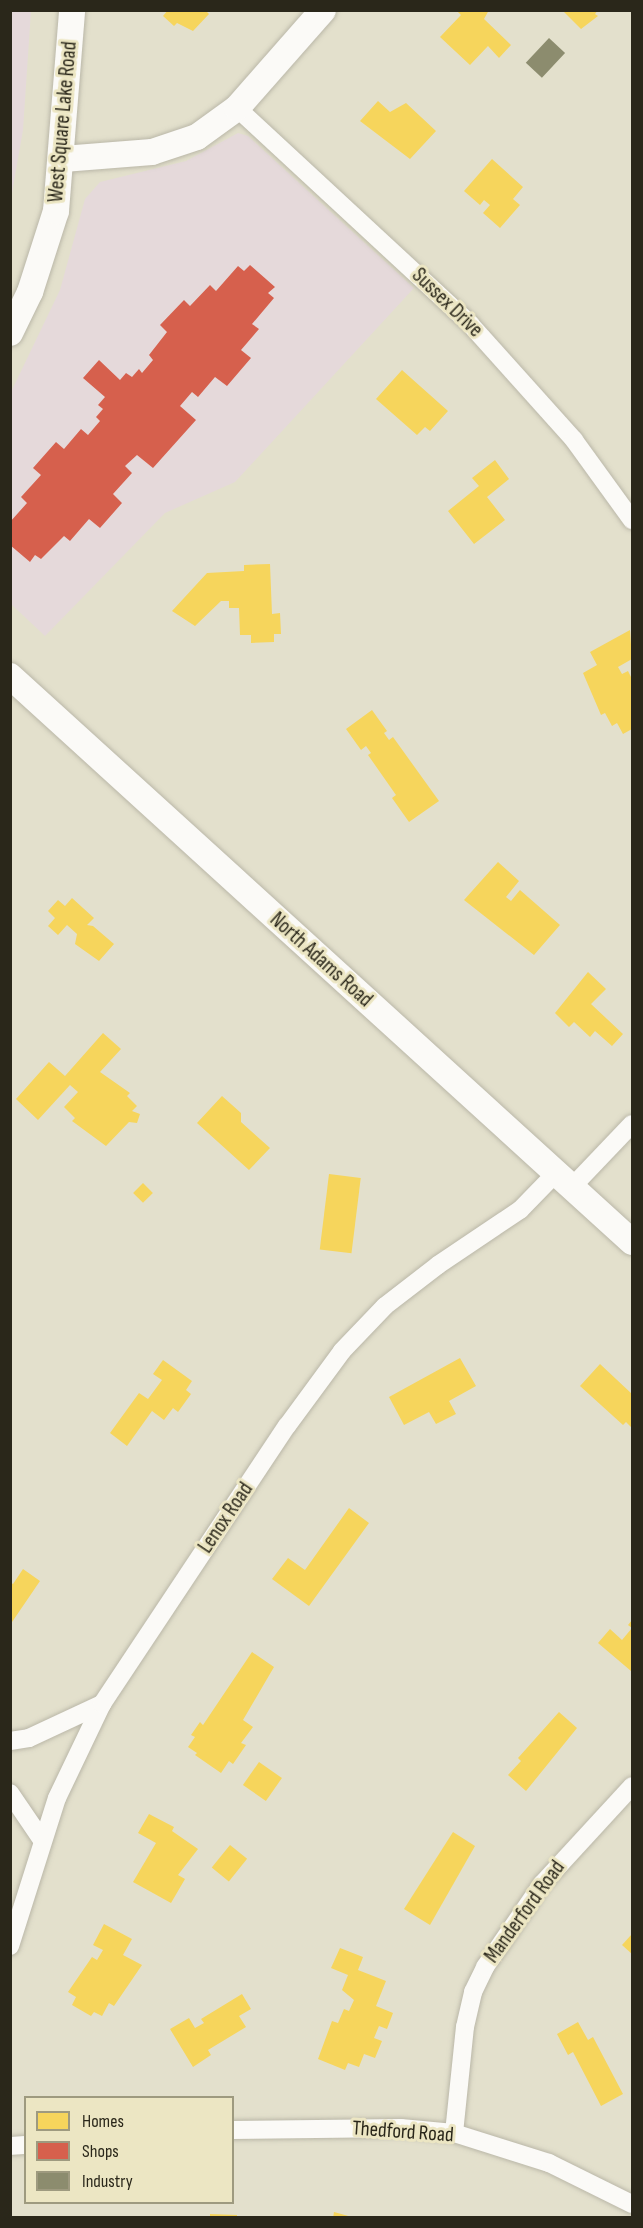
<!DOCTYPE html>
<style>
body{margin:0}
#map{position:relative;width:643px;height:2228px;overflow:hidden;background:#e3e0cc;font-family:"Sofia Sans Condensed",sans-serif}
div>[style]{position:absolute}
.commercial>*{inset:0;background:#e5d9da}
.homes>*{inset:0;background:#f6d55c;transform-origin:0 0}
.shops>*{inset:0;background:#d6604d}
.industry>*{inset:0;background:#8c8c6e;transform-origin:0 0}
.roads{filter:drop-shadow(0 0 2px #bab7a8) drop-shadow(0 0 2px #bab7a8)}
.street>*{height:18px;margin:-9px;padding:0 9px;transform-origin:9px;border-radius:9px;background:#fbfaf7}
.secondary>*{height:26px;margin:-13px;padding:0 13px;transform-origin:13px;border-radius:13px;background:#fbfaf7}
span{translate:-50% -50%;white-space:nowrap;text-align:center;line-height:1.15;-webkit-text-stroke:6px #ece6c3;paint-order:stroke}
.street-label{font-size:21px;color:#2a271a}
.frame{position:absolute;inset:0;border:12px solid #2a271a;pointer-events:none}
.legend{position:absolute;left:24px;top:2096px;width:210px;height:108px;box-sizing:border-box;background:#ece6c3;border:2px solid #9e9a7f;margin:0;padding:8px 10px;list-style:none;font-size:18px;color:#2a271a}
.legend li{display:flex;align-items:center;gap:12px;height:30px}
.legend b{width:30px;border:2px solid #9e9a7f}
</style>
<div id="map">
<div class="commercial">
<i style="clip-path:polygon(11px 10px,31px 11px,23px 130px,11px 199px)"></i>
<i style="clip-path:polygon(238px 133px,248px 136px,414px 288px,235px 482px,165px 513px,45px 636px,11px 604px,11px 392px,60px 290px,85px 199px,100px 182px,186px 161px)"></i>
</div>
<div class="homes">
<i style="clip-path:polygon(168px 10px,205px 10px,209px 14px,193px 31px,177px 23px,174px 26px,163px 16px)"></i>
<i style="clip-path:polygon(456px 10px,489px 10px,484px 19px,511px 45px,499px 58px,488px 46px,470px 65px,440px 37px,461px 15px)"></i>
<i style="clip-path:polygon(562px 10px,598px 10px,595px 14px,598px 16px,581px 29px)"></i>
<i style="clip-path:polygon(378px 101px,390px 112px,406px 103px,436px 131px,410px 159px,360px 121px)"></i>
<i style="clip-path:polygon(492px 159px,523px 187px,513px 199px,520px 205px,500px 228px,483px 213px,490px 205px,484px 200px,480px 205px,464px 191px)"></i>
<i style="clip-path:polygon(402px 370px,448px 411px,430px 431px,425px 427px,417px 435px,376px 399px)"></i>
<i style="clip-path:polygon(495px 460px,509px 479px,487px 497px,505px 520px,474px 544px,448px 511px,479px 486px,472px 478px)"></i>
<i style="clip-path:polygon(270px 564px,272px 614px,280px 613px,281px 634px,274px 634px,274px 642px,251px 643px,251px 635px,240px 635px,239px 608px,229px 608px,229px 601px,221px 601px,195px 626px,172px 611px,207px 573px,244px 571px,244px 565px)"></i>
<i style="clip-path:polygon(630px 630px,632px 659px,618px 667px,622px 674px,628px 671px,632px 679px,632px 729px,623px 734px,617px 723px,612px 726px,605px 713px,601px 715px,583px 673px,597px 665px,590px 652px)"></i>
<i style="clip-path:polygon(372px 710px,387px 731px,384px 733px,389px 740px,393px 737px,439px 801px,409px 822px,392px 798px,396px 795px,368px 755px,371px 753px,366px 746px,361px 750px,346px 729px)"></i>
<i style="clip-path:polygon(498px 862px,519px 881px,506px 897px,511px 901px,520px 890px,560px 925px,534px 955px,464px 900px)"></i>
<i style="clip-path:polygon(72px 898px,94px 918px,87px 925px,93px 926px,114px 944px,99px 961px,75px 944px,77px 934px,67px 925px,58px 935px,48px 926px,55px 918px,48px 911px,58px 900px,65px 906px)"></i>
<i style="clip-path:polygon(588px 972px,606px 989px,591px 1004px,623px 1034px,612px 1046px,595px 1031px,590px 1037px,574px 1022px,569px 1027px,555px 1013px)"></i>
<i style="clip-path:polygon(103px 1033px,121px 1049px,100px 1072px,130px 1093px,127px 1096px,137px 1106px,132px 1111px,140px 1114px,137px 1123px,129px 1122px,106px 1146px,72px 1121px,75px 1118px,64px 1107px,78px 1092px,70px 1085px,38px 1120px,16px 1099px,49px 1062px,65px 1076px)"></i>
<i style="clip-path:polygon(222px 1096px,241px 1113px,241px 1122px,270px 1148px,249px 1170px,197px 1123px)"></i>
<i style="left:329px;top:1174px;width:32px;height:76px;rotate:7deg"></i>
<i style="left:143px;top:1183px;width:14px;height:14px;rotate:45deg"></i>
<i style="clip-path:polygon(460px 1358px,476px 1386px,449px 1401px,456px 1414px,436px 1424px,429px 1412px,404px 1425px,389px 1397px)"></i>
<i style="clip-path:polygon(163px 1360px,192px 1381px,186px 1390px,191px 1394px,178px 1412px,173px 1408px,164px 1420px,152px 1411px,127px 1446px,110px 1433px,139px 1393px,148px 1399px,162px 1380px,153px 1374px)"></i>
<i style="clip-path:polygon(600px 1364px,632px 1394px,632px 1428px,626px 1422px,623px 1425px,580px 1386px)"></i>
<i style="clip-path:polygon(349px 1508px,369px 1523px,309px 1606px,272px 1579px,288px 1558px,305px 1570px)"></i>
<i style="clip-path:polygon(23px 1569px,40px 1581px,10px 1625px,10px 1582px,13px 1584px)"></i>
<i style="clip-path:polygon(632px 1620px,632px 1669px,631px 1671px,598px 1643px,610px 1629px,622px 1640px,632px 1628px,628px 1625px)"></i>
<i style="clip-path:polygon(252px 1652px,274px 1667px,243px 1720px,253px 1727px,241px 1743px,246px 1745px,233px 1764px,229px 1761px,221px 1773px,195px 1755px,197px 1753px,188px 1747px,195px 1737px,191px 1735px,200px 1722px,203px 1725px)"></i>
<i style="clip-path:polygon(559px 1712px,577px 1728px,526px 1791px,508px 1775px,521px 1761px,518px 1758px)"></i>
<i style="left:259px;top:1762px;width:28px;height:28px;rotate:35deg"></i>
<i style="clip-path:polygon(149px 1814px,174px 1827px,172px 1831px,198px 1849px,178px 1875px,185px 1879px,171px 1903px,133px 1882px,156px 1843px,138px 1833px)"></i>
<i style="clip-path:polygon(453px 1832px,475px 1846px,430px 1925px,404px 1909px)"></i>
<i style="left:230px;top:1845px;width:22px;height:29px;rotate:39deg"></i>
<i style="clip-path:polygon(104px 1924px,132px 1939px,123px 1955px,142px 1965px,114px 2006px,109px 2003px,102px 2016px,94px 2012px,91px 2016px,72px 2005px,76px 1997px,68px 1992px,92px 1957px,97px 1960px,103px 1950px,93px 1945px)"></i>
<i style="clip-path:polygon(632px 1934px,632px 1954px,622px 1945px)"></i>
<i style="clip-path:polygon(340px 1948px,363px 1957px,358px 1970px,386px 1981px,376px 2006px,393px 2013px,387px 2029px,379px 2026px,374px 2038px,382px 2041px,375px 2058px,364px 2054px,359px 2067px,348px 2063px,345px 2070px,318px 2059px,332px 2021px,338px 2023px,344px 2009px,349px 2011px,354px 2000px,342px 1990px,348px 1975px,331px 1968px)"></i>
<i style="clip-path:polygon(242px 1994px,251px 2009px,239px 2016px,246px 2027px,208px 2050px,211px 2055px,193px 2067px,170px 2029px,189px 2018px,195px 2028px,204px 2023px,201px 2019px)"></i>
<i style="clip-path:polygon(578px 2022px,588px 2040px,593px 2037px,623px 2094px,601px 2106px,573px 2052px,568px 2055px,557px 2034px)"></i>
<i style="clip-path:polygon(334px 2212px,352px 2217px,352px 2218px,333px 2218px)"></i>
<i style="clip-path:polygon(210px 2214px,237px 2215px,237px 2218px,210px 2218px)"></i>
</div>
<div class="shops">
<i style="clip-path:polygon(250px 265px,275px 287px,268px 293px,274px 298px,252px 324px,259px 329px,241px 350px,251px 358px,227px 386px,215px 377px,198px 397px,192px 392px,180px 406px,196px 420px,153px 468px,137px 455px,125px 466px,132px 473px,113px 494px,122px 503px,100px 528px,89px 519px,70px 541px,64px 536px,41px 559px,35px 555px,30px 562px,10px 545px,10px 522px,27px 503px,21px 497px,41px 475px,33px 468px,56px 442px,64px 449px,81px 429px,88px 435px,100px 421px,96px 417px,103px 409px,98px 405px,105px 397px,83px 378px,99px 360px,120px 380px,126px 373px,132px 377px,139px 369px,142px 373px,153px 360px,149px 355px,167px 332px,160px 325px,184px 300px,190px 306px,210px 285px,216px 291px,238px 266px,244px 271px)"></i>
</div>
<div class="industry">
<i style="left:549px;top:38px;width:22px;height:34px;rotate:43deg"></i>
</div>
<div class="roads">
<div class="street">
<i style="left:237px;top:108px;width:318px;rotate:42.8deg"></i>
<i style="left:470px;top:324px;width:156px;rotate:48.1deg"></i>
<i style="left:574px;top:440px;width:99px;rotate:54.1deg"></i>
<i style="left:572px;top:1187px;width:87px;rotate:-46.4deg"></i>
<i style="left:10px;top:1741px;width:19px;rotate:-9deg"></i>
<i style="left:29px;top:1738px;width:81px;rotate:-25deg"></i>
<i style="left:10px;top:1793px;width:57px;rotate:55.8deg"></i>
<i style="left:10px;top:1946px;width:155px;rotate:-72.4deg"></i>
<i style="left:57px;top:1798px;width:104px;rotate:-64.4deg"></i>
<i style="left:102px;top:1704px;width:334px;rotate:-56.4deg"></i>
<i style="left:287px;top:1426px;width:93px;rotate:-53.7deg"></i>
<i style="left:342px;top:1351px;width:62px;rotate:-46.3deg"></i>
<i style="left:385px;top:1306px;width:67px;rotate:-37.7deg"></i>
<i style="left:438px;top:1265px;width:99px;rotate:-33.9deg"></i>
<i style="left:520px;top:1210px;width:53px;rotate:-45.8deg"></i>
<i style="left:232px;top:2130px;width:169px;rotate:-0.7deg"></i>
<i style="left:401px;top:2128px;width:53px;rotate:5.4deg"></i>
<i style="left:454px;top:2133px;width:100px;rotate:17.5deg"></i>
<i style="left:549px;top:2163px;width:93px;rotate:26.3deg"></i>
<i style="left:454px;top:2133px;width:107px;rotate:-84.1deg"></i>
<i style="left:465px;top:2027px;width:36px;rotate:-77deg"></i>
<i style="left:473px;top:1992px;width:28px;rotate:-64deg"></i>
<i style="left:485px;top:1967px;width:101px;rotate:-55.5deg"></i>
<i style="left:542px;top:1884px;width:133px;rotate:-47.4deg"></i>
<i style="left:10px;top:2146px;width:16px;rotate:-4deg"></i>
</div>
<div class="secondary">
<i style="left:63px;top:159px;width:89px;rotate:-4.5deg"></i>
<i style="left:152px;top:152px;width:47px;rotate:-18.4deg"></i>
<i style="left:197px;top:137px;width:49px;rotate:-35.9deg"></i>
<i style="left:237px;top:108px;width:130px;rotate:-48.7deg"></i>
<i style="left:10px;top:333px;width:46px;rotate:-64deg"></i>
<i style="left:30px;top:292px;width:85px;rotate:-72.2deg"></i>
<i style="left:56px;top:211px;width:202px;rotate:-85.4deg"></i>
<i style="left:10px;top:676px;width:841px;rotate:42.3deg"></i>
</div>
</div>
<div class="street-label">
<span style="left:63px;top:122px;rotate:-85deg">West Square Lake Road</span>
<span style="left:447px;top:303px;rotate:44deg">Sussex Drive</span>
<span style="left:321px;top:960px;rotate:42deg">North Adams Road</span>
<span style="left:226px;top:1518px;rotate:-56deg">Lenox Road</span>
<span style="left:525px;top:1912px;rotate:-54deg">Manderford Road</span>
<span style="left:403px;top:2132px;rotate:4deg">Thedford Road</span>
</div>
<div class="frame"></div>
<ul class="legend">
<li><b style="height:16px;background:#f6d55c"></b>Homes</li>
<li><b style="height:16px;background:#d6604d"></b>Shops</li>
<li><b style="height:16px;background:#8c8c6e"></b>Industry</li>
</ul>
</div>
